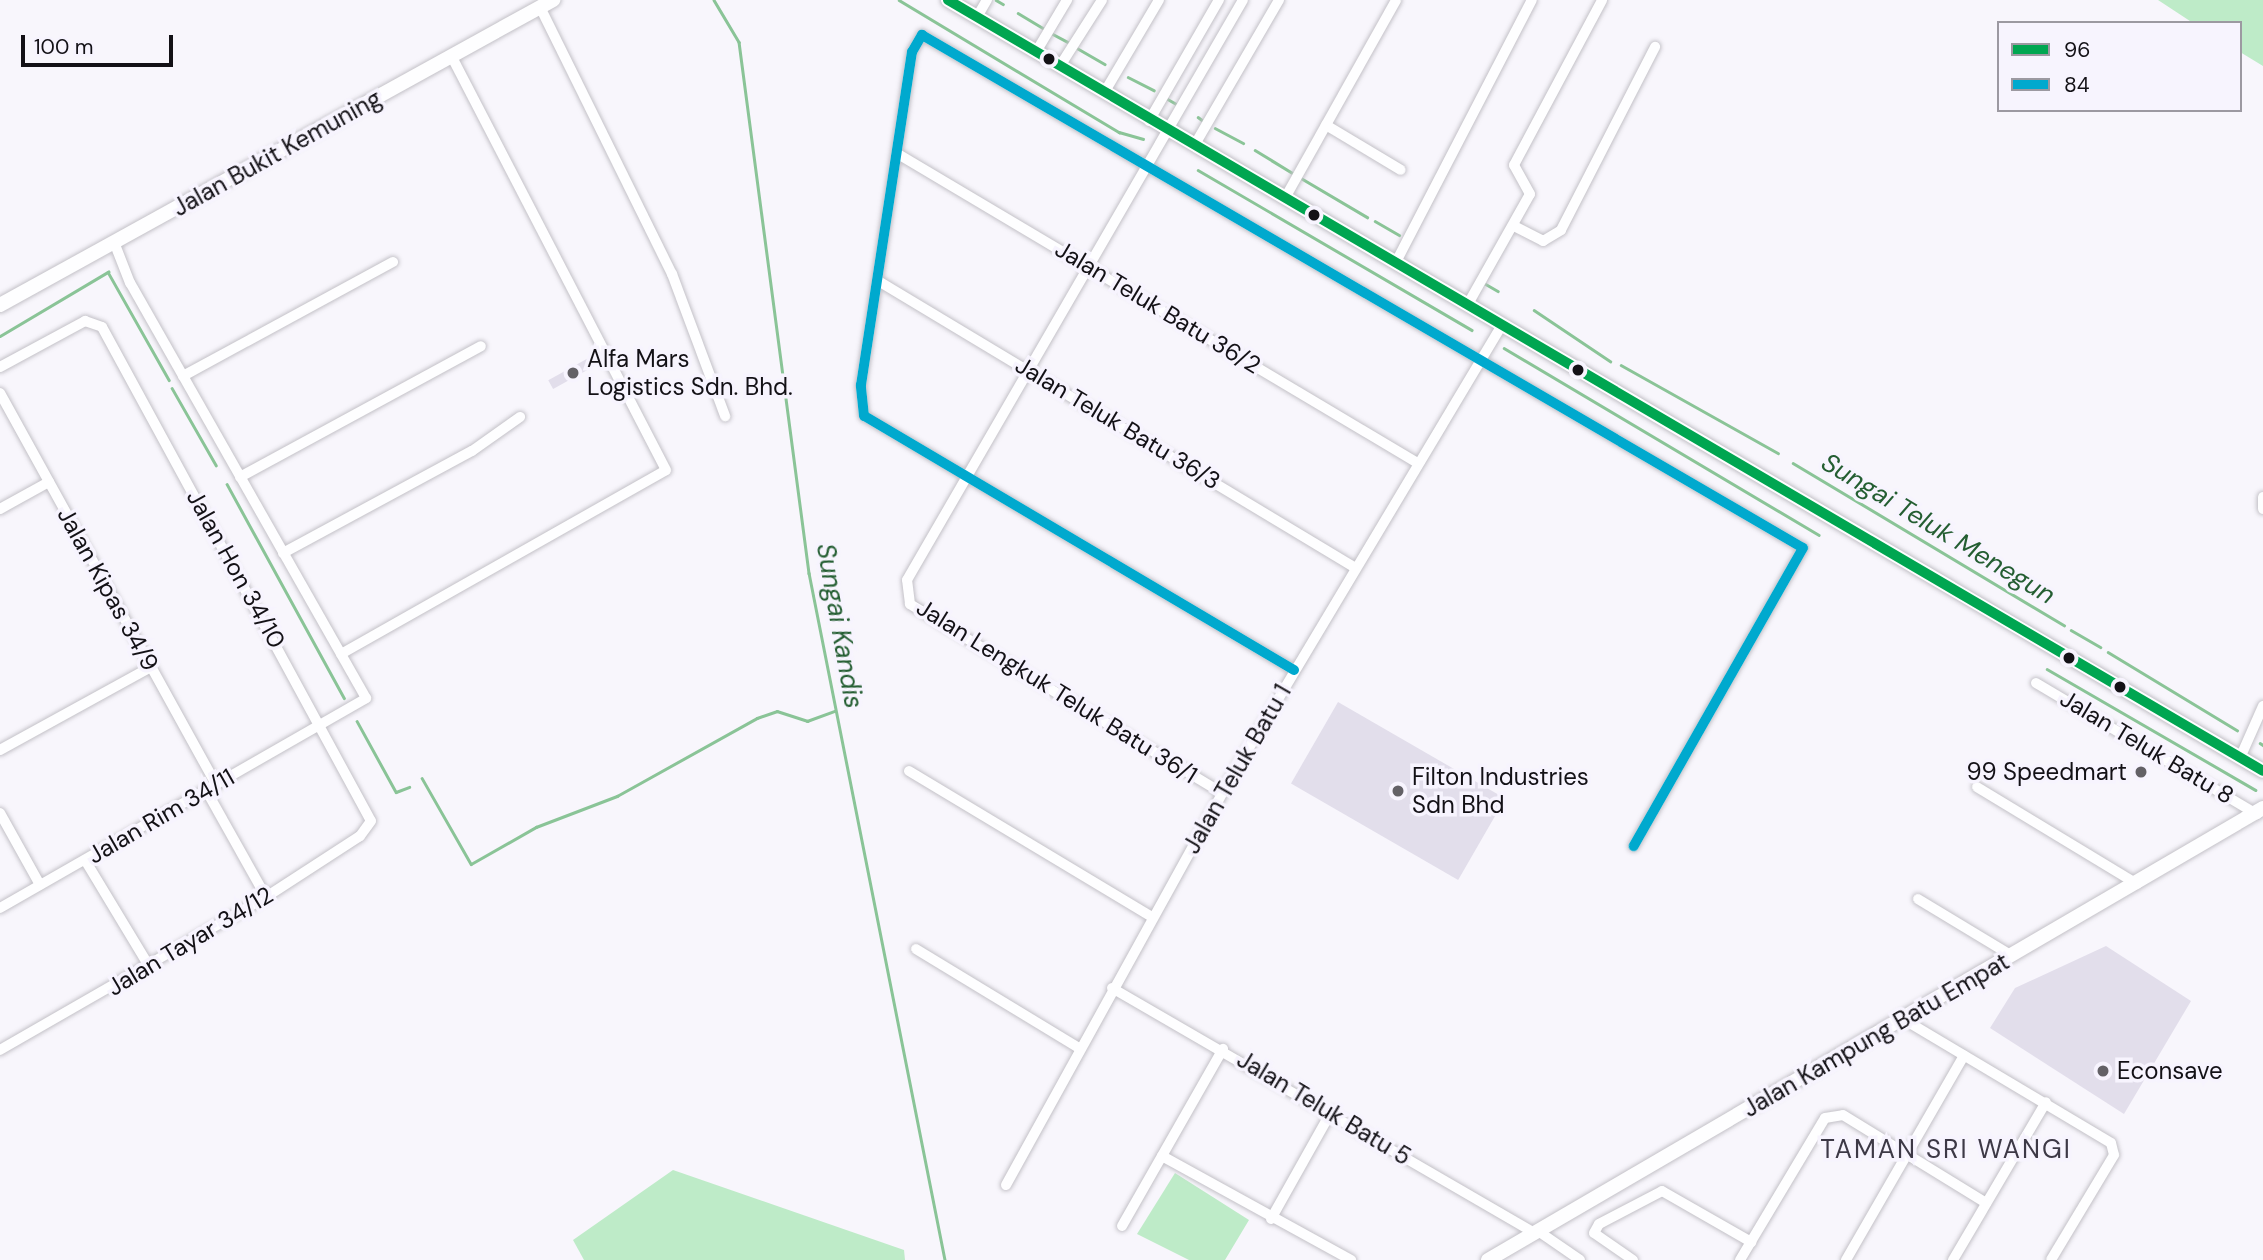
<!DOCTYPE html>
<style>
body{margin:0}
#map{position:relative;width:2263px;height:1260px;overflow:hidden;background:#f8f6fc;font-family:"DM Sans",sans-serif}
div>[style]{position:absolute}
.green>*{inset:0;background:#beebc8}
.stream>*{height:2.5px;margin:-1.25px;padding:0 1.25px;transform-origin:1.25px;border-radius:1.25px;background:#8ac497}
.building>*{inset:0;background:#e2deeb;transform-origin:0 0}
.roads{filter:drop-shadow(0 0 2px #c3c1c7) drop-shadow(0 0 2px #c3c1c7)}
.street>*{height:10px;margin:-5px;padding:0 5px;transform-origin:5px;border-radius:5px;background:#fefeff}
.secondary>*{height:14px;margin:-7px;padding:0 7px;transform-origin:7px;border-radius:7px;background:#fefeff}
.bus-1>*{height:10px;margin:-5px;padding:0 5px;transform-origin:5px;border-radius:5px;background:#00a651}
.bus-2>*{height:10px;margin:-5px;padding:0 5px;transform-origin:5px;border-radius:5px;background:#00a9ce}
.dots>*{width:19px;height:19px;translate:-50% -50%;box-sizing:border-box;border:4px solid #f7f4fe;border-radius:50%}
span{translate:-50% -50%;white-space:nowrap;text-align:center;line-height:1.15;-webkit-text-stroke:7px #f7f4fe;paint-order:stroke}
.street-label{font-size:24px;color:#131116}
.poi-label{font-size:24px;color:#131116}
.left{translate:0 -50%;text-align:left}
.right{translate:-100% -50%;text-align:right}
.water-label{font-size:26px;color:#245e32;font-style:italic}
.neighbourhood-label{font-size:26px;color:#3d3946;letter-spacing:2px}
.legend{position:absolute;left:1997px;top:21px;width:245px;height:91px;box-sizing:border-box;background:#f7f4fe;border:2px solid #9c99a1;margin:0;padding:9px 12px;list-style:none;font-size:21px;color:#131116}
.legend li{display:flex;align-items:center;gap:14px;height:35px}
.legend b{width:35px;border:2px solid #9c99a1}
.scale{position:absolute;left:21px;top:35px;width:152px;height:32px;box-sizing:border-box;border:4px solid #131116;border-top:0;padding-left:9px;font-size:21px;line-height:24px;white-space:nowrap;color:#131116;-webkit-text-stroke:5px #f7f4fe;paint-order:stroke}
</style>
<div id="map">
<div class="green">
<i style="clip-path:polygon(2158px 0,2263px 0,2263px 66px,2240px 52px,2240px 23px,2193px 23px)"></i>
<i style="clip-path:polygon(673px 1170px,904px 1250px,905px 1260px,584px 1260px,573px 1240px)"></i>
<i style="clip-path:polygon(1175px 1173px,1249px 1220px,1225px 1260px,1189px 1260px,1137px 1234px)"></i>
</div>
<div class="stream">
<i style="left:714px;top:0;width:49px;rotate:59.2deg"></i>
<i style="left:739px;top:42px;width:536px;rotate:82.49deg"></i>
<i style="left:809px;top:573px;width:700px;rotate:78.8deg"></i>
<i style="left:899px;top:0;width:257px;rotate:31deg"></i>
<i style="left:1119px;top:132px;width:25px;rotate:16deg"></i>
<i style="left:996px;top:0;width:8px;rotate:30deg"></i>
<i style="left:1018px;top:13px;width:31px;rotate:31deg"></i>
<i style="left:1051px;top:33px;width:21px;rotate:28deg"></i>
<i style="left:1077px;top:48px;width:32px;rotate:30deg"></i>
<i style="left:1128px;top:77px;width:29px;rotate:27deg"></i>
<i style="left:1166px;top:98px;width:14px;rotate:30deg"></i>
<i style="left:1198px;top:117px;width:5px;rotate:37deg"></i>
<i style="left:1215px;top:128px;width:32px;rotate:28deg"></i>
<i style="left:1255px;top:150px;width:46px;rotate:31.6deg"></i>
<i style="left:1198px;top:170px;width:317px;rotate:30.3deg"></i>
<i style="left:1301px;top:178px;width:77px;rotate:30.6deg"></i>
<i style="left:1375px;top:221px;width:28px;rotate:30deg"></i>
<i style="left:1484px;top:283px;width:16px;rotate:30deg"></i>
<i style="left:1534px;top:310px;width:92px;rotate:33.9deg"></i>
<i style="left:0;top:336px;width:126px;rotate:-30.7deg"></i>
<i style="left:108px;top:272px;width:124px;rotate:60.5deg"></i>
<i style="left:1504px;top:348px;width:366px;rotate:30.7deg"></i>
<i style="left:1621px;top:365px;width:180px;rotate:29.3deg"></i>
<i style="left:172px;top:388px;width:89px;rotate:60.3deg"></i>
<i style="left:1793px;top:463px;width:316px;rotate:30.9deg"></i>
<i style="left:227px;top:484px;width:244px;rotate:61.3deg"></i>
<i style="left:2071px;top:630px;width:34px;rotate:30deg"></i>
<i style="left:2108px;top:652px;width:151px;rotate:31.2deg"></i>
<i style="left:2047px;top:669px;width:241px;rotate:30.1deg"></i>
<i style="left:357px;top:721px;width:81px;rotate:61.2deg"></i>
<i style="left:396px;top:792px;width:14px;rotate:-21deg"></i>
<i style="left:2260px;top:743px;width:4px;rotate:34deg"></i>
<i style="left:422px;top:778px;width:99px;rotate:60.3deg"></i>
<i style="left:471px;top:864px;width:75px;rotate:-29.6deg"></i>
<i style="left:536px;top:827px;width:87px;rotate:-20.9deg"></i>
<i style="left:617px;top:796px;width:160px;rotate:-29.1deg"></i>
<i style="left:757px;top:718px;width:21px;rotate:-19deg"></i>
<i style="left:777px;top:711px;width:32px;rotate:18deg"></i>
<i style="left:807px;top:721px;width:29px;rotate:-20deg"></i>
</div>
<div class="building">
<i style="left:592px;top:356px;width:10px;height:50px;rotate:61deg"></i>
<i style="left:1338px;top:702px;width:193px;height:94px;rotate:30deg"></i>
<i style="clip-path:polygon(2106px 946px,2191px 1001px,2124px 1114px,1990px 1028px,2015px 988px)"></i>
</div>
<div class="roads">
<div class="street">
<i style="left:540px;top:7px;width:298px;rotate:63.7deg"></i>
<i style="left:672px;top:274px;width:152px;rotate:69.5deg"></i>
<i style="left:977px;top:17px;width:20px;rotate:-60deg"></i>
<i style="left:1036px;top:52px;width:61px;rotate:-59.2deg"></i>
<i style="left:1060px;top:66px;width:78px;rotate:-57.5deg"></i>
<i style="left:1104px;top:93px;width:108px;rotate:-59.4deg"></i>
<i style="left:1149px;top:121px;width:140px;rotate:-60deg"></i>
<i style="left:1326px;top:125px;width:87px;rotate:31deg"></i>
<i style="left:1194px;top:146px;width:169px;rotate:-59.8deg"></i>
<i style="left:898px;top:154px;width:603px;rotate:30.74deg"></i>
<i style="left:1285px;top:198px;width:227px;rotate:-60.7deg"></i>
<i style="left:1514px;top:226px;width:33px;rotate:27deg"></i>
<i style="left:1543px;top:241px;width:21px;rotate:-31deg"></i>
<i style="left:1561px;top:230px;width:206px;rotate:-62.8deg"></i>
<i style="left:1396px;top:262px;width:295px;rotate:-62.6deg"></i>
<i style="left:880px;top:282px;width:553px;rotate:31.02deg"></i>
<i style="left:1468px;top:304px;width:126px;rotate:-60.6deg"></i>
<i style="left:1530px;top:194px;width:33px;rotate:-119deg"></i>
<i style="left:1514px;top:165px;width:187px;rotate:-61.9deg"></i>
<i style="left:0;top:367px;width:97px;rotate:-28.4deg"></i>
<i style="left:85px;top:321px;width:18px;rotate:19deg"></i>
<i style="left:102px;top:327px;width:562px;rotate:61.43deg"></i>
<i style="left:371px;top:821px;width:19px;rotate:126deg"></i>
<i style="left:360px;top:836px;width:112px;rotate:147deg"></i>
<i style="left:266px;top:897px;width:307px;rotate:150.1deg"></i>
<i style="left:183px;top:376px;width:239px;rotate:-28.5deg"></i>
<i style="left:0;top:393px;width:448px;rotate:61.1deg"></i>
<i style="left:240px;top:477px;width:274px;rotate:-28.5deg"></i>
<i style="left:2263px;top:497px;width:12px;rotate:90deg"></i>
<i style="left:0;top:509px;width:56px;rotate:-28.9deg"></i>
<i style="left:283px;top:553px;width:215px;rotate:-28.4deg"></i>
<i style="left:472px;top:451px;width:59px;rotate:-35.3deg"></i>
<i style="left:341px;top:654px;width:373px;rotate:-29.5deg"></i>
<i style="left:666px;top:470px;width:466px;rotate:-117.4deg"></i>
<i style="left:1294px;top:670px;width:499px;rotate:-149.4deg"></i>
<i style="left:864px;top:416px;width:31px;rotate:-96deg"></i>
<i style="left:861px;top:385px;width:337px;rotate:-81.3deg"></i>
<i style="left:912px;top:52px;width:20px;rotate:-60deg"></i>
<i style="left:922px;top:35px;width:1019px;rotate:30.21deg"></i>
<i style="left:1803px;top:548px;width:343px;rotate:119.6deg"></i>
<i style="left:2036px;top:683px;width:257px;rotate:30.7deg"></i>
<i style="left:0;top:750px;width:172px;rotate:-28.8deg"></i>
<i style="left:2240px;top:758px;width:57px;rotate:-66.1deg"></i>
<i style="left:909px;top:771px;width:283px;rotate:31deg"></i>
<i style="left:1977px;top:787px;width:187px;rotate:31.2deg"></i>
<i style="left:206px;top:790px;width:123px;rotate:60.7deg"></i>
<i style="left:1222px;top:793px;width:365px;rotate:-148.8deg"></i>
<i style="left:910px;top:604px;width:24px;rotate:-97deg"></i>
<i style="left:907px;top:580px;width:670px;rotate:-59.92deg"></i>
<i style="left:0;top:813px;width:82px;rotate:60.9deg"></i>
<i style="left:85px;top:860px;width:124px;rotate:58.9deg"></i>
<i style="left:1918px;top:899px;width:110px;rotate:31.2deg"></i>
<i style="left:0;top:908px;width:422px;rotate:-29.8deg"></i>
<i style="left:366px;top:698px;width:477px;rotate:-119.6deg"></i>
<i style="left:130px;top:283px;width:44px;rotate:-111.3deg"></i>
<i style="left:916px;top:949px;width:191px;rotate:31.3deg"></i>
<i style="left:1112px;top:988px;width:488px;rotate:30.1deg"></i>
<i style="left:1903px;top:1019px;width:242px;rotate:30.8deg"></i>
<i style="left:2111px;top:1143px;width:12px;rotate:76deg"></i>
<i style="left:2114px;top:1155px;width:122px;rotate:121deg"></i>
<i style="left:1162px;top:1156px;width:216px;rotate:28.8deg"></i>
<i style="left:1006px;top:1185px;width:448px;rotate:-61.1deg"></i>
<i style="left:1222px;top:793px;width:545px;rotate:-59.11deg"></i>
<i style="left:1271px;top:1219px;width:123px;rotate:-60.7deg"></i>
<i style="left:1122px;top:1226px;width:204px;rotate:-60.3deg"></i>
<i style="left:1538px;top:1231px;width:51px;rotate:34.6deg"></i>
<i style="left:1633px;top:1260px;width:47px;rotate:-145.3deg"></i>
<i style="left:1594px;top:1233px;width:10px;rotate:-61deg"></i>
<i style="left:1599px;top:1224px;width:71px;rotate:-27.6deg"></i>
<i style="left:1662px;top:1191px;width:103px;rotate:29.8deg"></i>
<i style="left:1740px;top:1260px;width:165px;rotate:-59.1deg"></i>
<i style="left:1825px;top:1118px;width:18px;rotate:-9deg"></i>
<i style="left:1843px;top:1115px;width:168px;rotate:31.6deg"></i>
<i style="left:1846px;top:1260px;width:236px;rotate:-60deg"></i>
<i style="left:1953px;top:1260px;width:183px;rotate:-59.5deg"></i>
</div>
<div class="secondary">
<i style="left:948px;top:0;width:1524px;rotate:30.38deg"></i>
<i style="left:0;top:305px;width:632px;rotate:-28.88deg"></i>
<i style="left:1488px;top:1260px;width:897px;rotate:-30.25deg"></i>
</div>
</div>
<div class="bus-1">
<i style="left:948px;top:0;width:1524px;rotate:30.38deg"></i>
</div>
<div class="bus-2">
<i style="left:1294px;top:670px;width:499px;rotate:-149.4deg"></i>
<i style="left:864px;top:416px;width:31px;rotate:-96deg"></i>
<i style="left:861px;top:385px;width:337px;rotate:-81.3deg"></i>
<i style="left:912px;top:52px;width:20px;rotate:-60deg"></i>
<i style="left:922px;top:35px;width:1019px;rotate:30.21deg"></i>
<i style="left:1803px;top:548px;width:343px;rotate:119.6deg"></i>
</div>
<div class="dots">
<i style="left:1049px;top:59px;background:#131116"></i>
<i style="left:1314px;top:215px;background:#131116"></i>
<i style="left:1578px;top:370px;background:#131116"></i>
<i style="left:573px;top:373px;background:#636166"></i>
<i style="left:2069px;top:658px;background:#131116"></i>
<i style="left:2120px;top:687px;background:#131116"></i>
<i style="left:2141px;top:772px;background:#636166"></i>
<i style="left:1398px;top:791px;background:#636166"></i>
<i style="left:2103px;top:1071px;background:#636166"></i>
</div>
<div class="street-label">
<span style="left:277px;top:153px;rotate:-29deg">Jalan Bukit Kemuning</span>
<span style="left:1158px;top:307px;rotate:31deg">Jalan Teluk Batu 36/2</span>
<span style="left:1118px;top:423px;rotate:31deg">Jalan Teluk Batu 36/3</span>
<span style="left:236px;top:569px;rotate:61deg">Jalan Hon 34/10</span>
<span style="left:108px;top:589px;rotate:61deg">Jalan Kipas 34/9</span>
<span style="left:1057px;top:691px;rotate:32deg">Jalan Lengkuk Teluk Batu 36/1</span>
<span style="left:2147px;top:747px;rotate:31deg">Jalan Teluk Batu 8</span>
<span style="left:1237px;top:769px;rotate:-60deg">Jalan Teluk Batu 1</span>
<span style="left:161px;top:816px;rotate:-30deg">Jalan Rim 34/11</span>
<span style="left:190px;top:941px;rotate:-31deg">Jalan Tayar 34/12</span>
<span style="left:1876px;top:1035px;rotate:-30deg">Jalan Kampung Batu Empat</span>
<span style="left:1324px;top:1108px;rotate:31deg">Jalan Teluk Batu 5</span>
</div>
<div class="poi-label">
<span class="left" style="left:587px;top:373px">Alfa Mars<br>Logistics Sdn. Bhd.</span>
<span class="right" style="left:2127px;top:772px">99 Speedmart</span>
<span class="left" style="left:1412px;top:791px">Filton Industries<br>Sdn Bhd</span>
<span class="left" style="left:2117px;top:1071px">Econsave</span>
</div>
<div class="water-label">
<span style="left:1938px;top:529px;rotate:31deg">Sungai Teluk Menegun</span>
<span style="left:839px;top:626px;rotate:80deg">Sungai Kandis</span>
</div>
<div class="neighbourhood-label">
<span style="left:1946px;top:1150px">TAMAN SRI WANGI</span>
</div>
<ul class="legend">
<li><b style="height:9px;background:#00a651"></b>96</li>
<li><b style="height:9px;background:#00a9ce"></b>84</li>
</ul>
<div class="scale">100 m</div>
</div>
